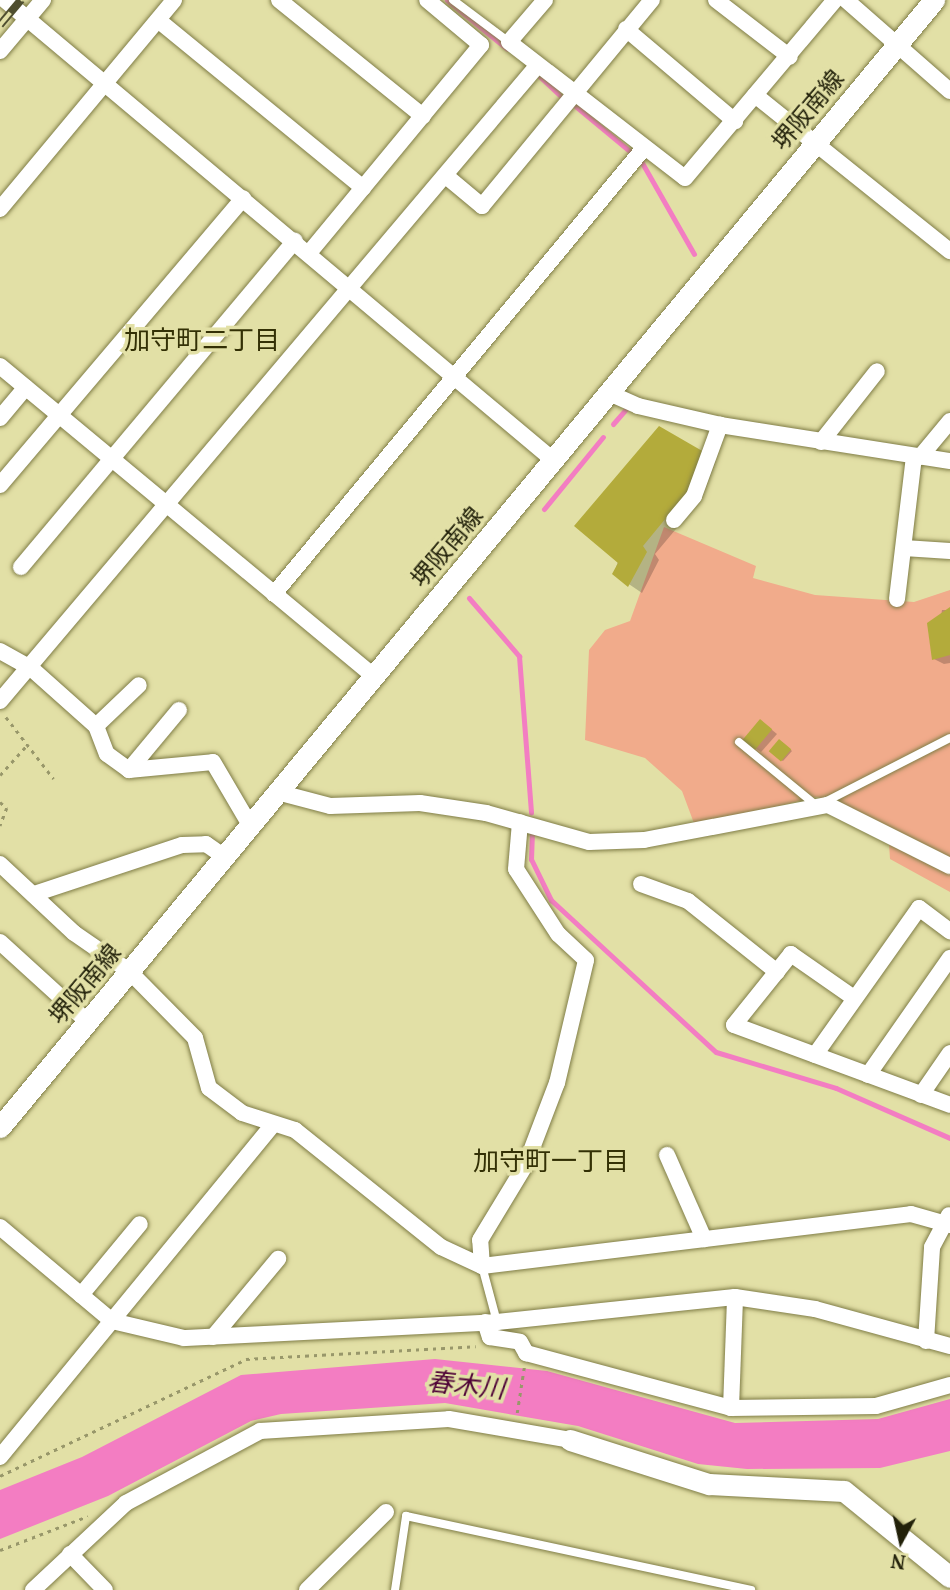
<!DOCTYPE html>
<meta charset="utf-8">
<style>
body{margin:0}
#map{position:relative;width:950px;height:1590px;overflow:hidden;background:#e2e0a6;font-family:"PT Serif","Noto Sans JP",serif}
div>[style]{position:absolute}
.green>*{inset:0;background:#f1ab8b}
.water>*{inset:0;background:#f37dc2}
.shadow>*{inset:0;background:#0003}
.stream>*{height:5px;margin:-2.5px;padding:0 2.5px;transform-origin:2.5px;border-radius:2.5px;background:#f37dc2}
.building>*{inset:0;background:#b3ab3b;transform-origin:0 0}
.path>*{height:2.5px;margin-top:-1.25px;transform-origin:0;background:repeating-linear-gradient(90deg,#98976a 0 3.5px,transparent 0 8.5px)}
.roads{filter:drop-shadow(0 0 2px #807d47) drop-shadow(0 0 2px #807d47)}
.lane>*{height:8px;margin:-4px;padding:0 4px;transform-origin:4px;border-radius:4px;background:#fff}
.street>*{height:16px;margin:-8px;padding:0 8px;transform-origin:8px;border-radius:8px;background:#fff}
.secondary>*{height:21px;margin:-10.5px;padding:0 10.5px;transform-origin:10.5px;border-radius:10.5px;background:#fff}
.rail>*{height:8px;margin-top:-4px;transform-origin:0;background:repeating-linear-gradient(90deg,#e2e0a6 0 16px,#504f30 0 32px);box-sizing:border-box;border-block:2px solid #504f30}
span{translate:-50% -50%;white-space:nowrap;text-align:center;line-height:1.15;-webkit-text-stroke:7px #e2e0a6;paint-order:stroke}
.street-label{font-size:24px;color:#22210a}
.neighbourhood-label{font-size:26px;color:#333005}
.water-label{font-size:26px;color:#4f0437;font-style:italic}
.north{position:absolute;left:866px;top:1506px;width:70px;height:70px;-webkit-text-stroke:5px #e2e0a6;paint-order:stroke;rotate:188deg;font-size:19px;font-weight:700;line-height:28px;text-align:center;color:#22210a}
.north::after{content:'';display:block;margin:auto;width:24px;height:32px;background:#22210a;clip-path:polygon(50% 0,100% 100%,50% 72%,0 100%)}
</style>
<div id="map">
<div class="green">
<i style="clip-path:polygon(664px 527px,756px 566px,753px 578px,815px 595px,914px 602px,950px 590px,950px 892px,890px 859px,889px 844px,834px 801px,816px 797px,695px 826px,682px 791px,645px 758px,585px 740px,589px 650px,605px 630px,630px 621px)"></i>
</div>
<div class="water">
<i style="clip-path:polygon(435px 1359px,547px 1371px,735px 1423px,878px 1419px,950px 1399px,950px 1451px,880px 1468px,747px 1469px,698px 1464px,578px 1426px,445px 1403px,281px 1414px,251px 1421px,108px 1496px,0 1539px,0 1490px,82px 1457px,241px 1375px)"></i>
</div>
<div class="shadow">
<i style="clip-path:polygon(659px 428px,716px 461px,702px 498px,655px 554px,659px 560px,642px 593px,614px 574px)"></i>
<i style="clip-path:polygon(942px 610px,950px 610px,950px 663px,944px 664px,934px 659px)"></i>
<i style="clip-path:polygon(761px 721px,777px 734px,761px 752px,755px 748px)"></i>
<i style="clip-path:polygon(782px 742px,792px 751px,783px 761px,781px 760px)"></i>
</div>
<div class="stream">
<i style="left:447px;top:0;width:77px;rotate:39.2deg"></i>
<i style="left:537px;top:74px;width:33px;rotate:43deg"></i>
<i style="left:573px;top:104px;width:78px;rotate:39.8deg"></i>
<i style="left:641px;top:161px;width:107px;rotate:60.3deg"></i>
<i style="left:613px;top:424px;width:20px;rotate:-49deg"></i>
<i style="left:544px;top:509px;width:93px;rotate:-50.7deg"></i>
<i style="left:469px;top:598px;width:77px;rotate:49.2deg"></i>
<i style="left:519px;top:656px;width:157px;rotate:85.6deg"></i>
<i style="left:532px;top:831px;width:28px;rotate:92deg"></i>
<i style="left:531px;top:859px;width:46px;rotate:64deg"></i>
<i style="left:551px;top:900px;width:224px;rotate:42.7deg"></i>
<i style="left:716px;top:1052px;width:125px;rotate:16.7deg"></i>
<i style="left:836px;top:1088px;width:124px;rotate:23.7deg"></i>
</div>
<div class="building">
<i style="clip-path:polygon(659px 426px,704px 452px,689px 490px,643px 546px,647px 552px,628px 587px,612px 574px,618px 563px,574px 526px)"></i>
<i style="clip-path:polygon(950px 607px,950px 655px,932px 660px,927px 623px)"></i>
<i style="left:760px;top:719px;width:16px;height:27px;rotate:40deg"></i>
<i style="left:779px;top:739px;width:16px;height:16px;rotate:40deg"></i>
</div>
<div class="path">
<i style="left:6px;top:717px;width:78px;rotate:52.3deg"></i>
<i style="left:0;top:775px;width:42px;rotate:-47.9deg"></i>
<i style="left:0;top:802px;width:9px;rotate:41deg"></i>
<i style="left:7px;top:808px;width:19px;rotate:111deg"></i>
<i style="left:517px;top:1413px;width:46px;rotate:-81.2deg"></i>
<i style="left:0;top:1476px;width:272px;rotate:-25.4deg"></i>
<i style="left:246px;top:1359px;width:230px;rotate:-3.2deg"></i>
<i style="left:0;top:1550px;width:94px;rotate:-21.1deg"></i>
</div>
<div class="roads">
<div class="lane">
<i style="left:453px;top:0;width:70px;rotate:36.9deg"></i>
<i style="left:739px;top:742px;width:101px;rotate:39.4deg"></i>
<i style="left:817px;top:806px;width:149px;rotate:-27.1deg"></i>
<i style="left:482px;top:1266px;width:58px;rotate:75deg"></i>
<i style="left:395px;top:1590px;width:75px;rotate:-81.5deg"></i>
<i style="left:406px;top:1516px;width:353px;rotate:12.1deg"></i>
</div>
<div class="street">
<i style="left:5px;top:0;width:715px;rotate:40.01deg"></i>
<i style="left:279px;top:0;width:185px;rotate:38.9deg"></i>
<i style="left:545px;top:0;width:55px;rotate:130.6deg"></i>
<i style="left:509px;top:42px;width:222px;rotate:37.7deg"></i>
<i style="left:685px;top:178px;width:233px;rotate:-49.9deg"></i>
<i style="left:716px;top:0;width:93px;rotate:37.6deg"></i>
<i style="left:846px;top:0;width:138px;rotate:41.2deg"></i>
<i style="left:158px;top:20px;width:265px;rotate:39.3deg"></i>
<i style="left:626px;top:29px;width:143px;rotate:40.2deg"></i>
<i style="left:0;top:51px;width:67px;rotate:-49.9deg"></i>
<i style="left:755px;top:95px;width:250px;rotate:38.7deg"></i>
<i style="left:446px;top:176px;width:47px;rotate:39.8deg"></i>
<i style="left:482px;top:206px;width:267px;rotate:-50.5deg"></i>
<i style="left:0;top:209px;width:272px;rotate:-50.2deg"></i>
<i style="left:309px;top:253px;width:270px;rotate:-50.4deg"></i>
<i style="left:481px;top:45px;width:70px;rotate:-140.2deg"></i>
<i style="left:0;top:366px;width:486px;rotate:39.7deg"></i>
<i style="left:609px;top:393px;width:32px;rotate:24deg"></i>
<i style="left:638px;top:406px;width:84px;rotate:13deg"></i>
<i style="left:720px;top:425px;width:233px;rotate:8.9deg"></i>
<i style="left:0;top:418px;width:40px;rotate:-50deg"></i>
<i style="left:821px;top:442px;width:90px;rotate:-51.7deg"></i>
<i style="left:920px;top:457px;width:47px;rotate:-50.2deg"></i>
<i style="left:0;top:485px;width:376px;rotate:-49.7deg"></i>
<i style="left:674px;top:520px;width:31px;rotate:-50deg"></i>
<i style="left:694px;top:496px;width:76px;rotate:-69.9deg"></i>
<i style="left:904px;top:548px;width:46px;rotate:3.7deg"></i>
<i style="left:21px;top:567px;width:426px;rotate:-50deg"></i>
<i style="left:274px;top:594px;width:579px;rotate:-50.32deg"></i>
<i style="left:897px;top:599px;width:143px;rotate:-83.2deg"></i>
<i style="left:0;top:651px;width:37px;rotate:29deg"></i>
<i style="left:32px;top:669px;width:86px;rotate:41.7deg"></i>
<i style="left:96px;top:726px;width:30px;rotate:69deg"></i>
<i style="left:107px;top:754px;width:27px;rotate:36deg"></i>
<i style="left:129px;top:770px;width:84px;rotate:-5.4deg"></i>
<i style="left:213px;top:762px;width:73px;rotate:59.6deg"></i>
<i style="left:0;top:701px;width:832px;rotate:-49.78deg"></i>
<i style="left:96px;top:726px;width:59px;rotate:-43.6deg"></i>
<i style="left:129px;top:770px;width:78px;rotate:-50.2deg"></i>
<i style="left:277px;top:792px;width:55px;rotate:14.8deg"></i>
<i style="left:330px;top:806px;width:90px;rotate:-1.9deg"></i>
<i style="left:420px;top:803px;width:67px;rotate:8.6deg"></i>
<i style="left:486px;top:813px;width:107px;rotate:15.7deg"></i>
<i style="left:589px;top:842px;width:55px;rotate:-2.1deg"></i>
<i style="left:644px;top:840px;width:187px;rotate:-10.8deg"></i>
<i style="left:828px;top:805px;width:136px;rotate:26.6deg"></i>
<i style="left:0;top:864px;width:101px;rotate:43deg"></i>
<i style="left:74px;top:933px;width:67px;rotate:34.6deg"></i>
<i style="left:129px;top:971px;width:94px;rotate:45.4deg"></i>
<i style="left:195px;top:1038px;width:52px;rotate:74.4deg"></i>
<i style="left:209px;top:1088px;width:41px;rotate:37.1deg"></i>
<i style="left:242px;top:1113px;width:56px;rotate:17.8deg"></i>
<i style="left:295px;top:1130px;width:187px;rotate:38.7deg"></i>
<i style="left:441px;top:1247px;width:45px;rotate:24.9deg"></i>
<i style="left:482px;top:1266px;width:432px;rotate:-6.9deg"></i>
<i style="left:911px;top:1214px;width:41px;rotate:15.8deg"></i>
<i style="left:641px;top:884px;width:50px;rotate:19.9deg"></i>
<i style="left:688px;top:901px;width:114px;rotate:38.6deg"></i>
<i style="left:37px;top:893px;width:153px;rotate:-18.3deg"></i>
<i style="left:182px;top:845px;width:24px;rotate:-2deg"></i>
<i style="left:206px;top:844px;width:21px;rotate:35deg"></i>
<i style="left:0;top:942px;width:119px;rotate:42.3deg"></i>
<i style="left:854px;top:998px;width:77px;rotate:-145.1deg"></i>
<i style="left:791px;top:954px;width:91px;rotate:128.8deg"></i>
<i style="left:734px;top:1025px;width:230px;rotate:20.3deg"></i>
<i style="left:815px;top:1055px;width:180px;rotate:-54.7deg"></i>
<i style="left:919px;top:908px;width:39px;rotate:37deg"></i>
<i style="left:868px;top:1075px;width:143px;rotate:-55deg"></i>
<i style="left:921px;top:1095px;width:51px;rotate:-55.4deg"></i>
<i style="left:667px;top:1155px;width:92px;rotate:66.2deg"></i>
<i style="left:0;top:1227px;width:146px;rotate:40deg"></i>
<i style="left:112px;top:1321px;width:74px;rotate:13.3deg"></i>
<i style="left:184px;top:1338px;width:313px;rotate:-2.9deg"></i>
<i style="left:497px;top:1322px;width:239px;rotate:-6deg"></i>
<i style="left:735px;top:1297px;width:81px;rotate:8.5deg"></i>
<i style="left:815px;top:1309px;width:140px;rotate:15.3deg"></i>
<i style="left:482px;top:1266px;width:26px;rotate:-94deg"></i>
<i style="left:480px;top:1240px;width:89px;rotate:-58.8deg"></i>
<i style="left:526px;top:1164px;width:87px;rotate:-69.1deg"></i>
<i style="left:557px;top:1083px;width:126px;rotate:-76.7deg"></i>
<i style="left:586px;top:960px;width:38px;rotate:-137deg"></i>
<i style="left:558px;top:934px;width:77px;rotate:-122.9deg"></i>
<i style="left:516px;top:869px;width:47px;rotate:-85.1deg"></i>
<i style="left:81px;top:1295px;width:92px;rotate:-50.3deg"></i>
<i style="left:485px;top:1322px;width:16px;rotate:72deg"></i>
<i style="left:490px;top:1337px;width:30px;rotate:9deg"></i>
<i style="left:520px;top:1342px;width:13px;rotate:61deg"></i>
<i style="left:526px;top:1353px;width:212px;rotate:15deg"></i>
<i style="left:731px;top:1408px;width:145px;rotate:-0.8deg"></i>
<i style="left:876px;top:1406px;width:77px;rotate:-15.8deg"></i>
<i style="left:213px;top:1337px;width:102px;rotate:-50.2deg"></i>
<i style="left:926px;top:1341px;width:94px;rotate:-86.3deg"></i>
<i style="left:932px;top:1247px;width:36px;rotate:-62deg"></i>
<i style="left:731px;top:1408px;width:111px;rotate:-87.9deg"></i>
<i style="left:0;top:1457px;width:431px;rotate:-50.6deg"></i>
<i style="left:70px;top:1554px;width:50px;rotate:45.8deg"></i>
<i style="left:33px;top:1590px;width:127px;rotate:-43.1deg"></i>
<i style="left:126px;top:1503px;width:152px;rotate:-28.2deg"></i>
<i style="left:260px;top:1431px;width:189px;rotate:-3.6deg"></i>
<i style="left:449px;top:1419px;width:123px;rotate:9.8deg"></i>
<i style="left:307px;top:1590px;width:111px;rotate:-44.6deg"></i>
</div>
<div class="secondary">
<i style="left:0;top:1127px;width:1464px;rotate:-50.35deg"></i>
<i style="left:570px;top:1440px;width:146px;rotate:17.6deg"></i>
<i style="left:709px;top:1484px;width:135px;rotate:3deg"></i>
<i style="left:844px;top:1491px;width:136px;rotate:39.1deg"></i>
</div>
</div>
<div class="rail">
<i style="left:0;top:25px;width:33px;rotate:-50deg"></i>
</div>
<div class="street-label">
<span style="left:808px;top:110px;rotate:-50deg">堺阪南線</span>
<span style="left:447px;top:547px;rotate:-50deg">堺阪南線</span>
<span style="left:85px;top:984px;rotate:-50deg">堺阪南線</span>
</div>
<div class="neighbourhood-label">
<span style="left:202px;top:340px">加守町二丁目</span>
<span style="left:551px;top:1161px">加守町一丁目</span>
</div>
<div class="water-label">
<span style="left:466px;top:1385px;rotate:6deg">春木川</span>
</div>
<div class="north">N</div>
</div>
